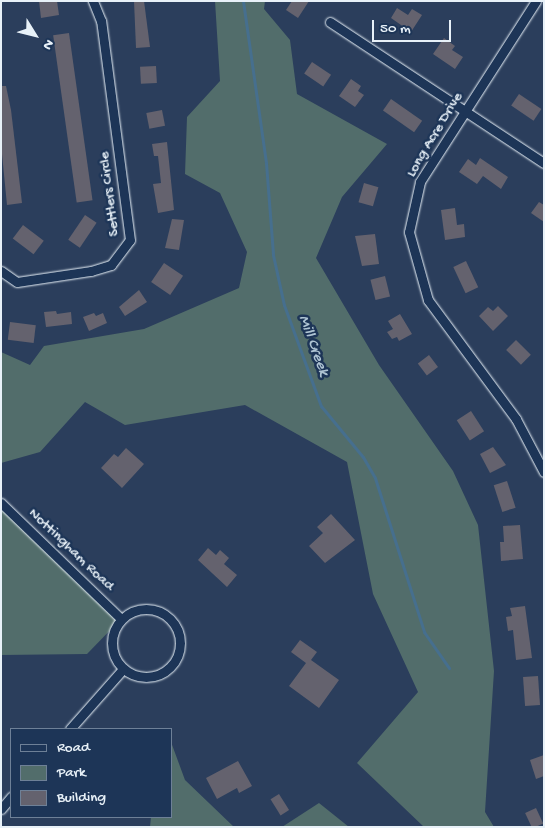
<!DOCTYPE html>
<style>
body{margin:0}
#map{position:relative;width:545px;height:828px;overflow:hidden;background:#2b3e5c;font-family:"Gochi Hand",sans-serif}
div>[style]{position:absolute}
.green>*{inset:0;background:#526d6b}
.stream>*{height:3px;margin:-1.5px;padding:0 1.5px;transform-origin:1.5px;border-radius:1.5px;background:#466f8e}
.building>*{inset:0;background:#64626e;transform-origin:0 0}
.roads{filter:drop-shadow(0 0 1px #e8f1f8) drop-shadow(0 0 1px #e8f1f8)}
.street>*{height:9px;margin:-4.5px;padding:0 4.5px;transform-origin:4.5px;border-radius:4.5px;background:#1d3557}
.street>.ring{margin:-4.5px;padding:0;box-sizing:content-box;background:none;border:9px solid #1d3557;border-radius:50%}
span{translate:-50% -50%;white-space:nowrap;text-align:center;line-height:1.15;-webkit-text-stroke:5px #1d3557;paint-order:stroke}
.street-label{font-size:15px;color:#e8f1f8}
.water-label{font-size:16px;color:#afc4d3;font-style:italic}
.frame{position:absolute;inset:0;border:2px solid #e8f1f8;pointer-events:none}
.legend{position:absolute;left:10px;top:728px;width:162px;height:90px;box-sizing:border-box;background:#1d3557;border:1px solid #6e8097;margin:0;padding:6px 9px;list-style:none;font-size:15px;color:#e8f1f8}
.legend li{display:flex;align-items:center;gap:10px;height:25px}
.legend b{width:25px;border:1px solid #6e8097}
.north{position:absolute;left:10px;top:10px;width:50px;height:50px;-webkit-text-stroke:4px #1d3557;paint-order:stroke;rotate:126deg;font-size:14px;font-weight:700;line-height:20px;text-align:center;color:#e8f1f8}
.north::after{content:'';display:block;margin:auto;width:18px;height:22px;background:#e8f1f8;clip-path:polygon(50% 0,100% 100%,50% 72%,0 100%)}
.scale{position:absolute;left:372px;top:20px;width:79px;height:22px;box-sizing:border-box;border:2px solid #e8f1f8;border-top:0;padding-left:6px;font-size:15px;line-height:18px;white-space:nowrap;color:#e8f1f8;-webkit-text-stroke:4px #1d3557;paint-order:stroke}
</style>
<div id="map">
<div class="green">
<i style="clip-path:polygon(215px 1px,265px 1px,264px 9px,290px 40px,297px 94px,387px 144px,342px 197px,316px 258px,379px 365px,453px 471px,478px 525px,494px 671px,485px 812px,494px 827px,424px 827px,357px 763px,418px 692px,373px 594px,347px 462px,245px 405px,125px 425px,85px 402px,40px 452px,1px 463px,1px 352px,30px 365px,44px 346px,144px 329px,239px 288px,247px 252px,220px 193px,185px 174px,187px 117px,220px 81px)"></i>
<i style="clip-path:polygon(1px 503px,121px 619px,87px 654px,1px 655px)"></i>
<i style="clip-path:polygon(171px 742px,185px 780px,234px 827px,150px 827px,151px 817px,171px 817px)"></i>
<i style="clip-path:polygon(319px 803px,349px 827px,282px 827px)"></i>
</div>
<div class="stream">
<i style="left:243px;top:1px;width:164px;rotate:81.9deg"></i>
<i style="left:266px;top:163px;width:92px;rotate:85.6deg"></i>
<i style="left:273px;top:255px;width:51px;rotate:77.6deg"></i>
<i style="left:284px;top:305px;width:108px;rotate:69.9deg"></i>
<i style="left:321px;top:406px;width:66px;rotate:50.5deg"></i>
<i style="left:363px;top:457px;width:24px;rotate:60deg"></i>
<i style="left:375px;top:478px;width:162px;rotate:72.3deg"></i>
<i style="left:424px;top:632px;width:44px;rotate:55.2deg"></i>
</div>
<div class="building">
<i style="clip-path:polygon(39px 1px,57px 1px,59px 15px,41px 18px)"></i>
<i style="clip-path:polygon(134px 1px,144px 1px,150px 47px,136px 48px)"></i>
<i style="clip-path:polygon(292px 1px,309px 1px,298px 18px,286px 10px)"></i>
<i style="clip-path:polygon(397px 8px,408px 15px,412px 9px,422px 15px,411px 32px,391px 18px)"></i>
<i style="left:69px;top:33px;width:169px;height:16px;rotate:82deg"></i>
<i style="clip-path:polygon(444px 38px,455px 46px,452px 50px,463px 57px,455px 69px,433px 54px)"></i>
<i style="left:312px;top:62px;width:23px;height:14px;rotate:34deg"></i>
<i style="left:156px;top:66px;width:17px;height:16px;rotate:87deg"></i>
<i style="clip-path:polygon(351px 79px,361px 86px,358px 91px,364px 95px,355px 107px,339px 96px)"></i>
<i style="clip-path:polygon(1px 86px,6px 86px,11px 110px,22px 203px,7px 205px,1px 144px)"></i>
<i style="left:519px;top:94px;width:27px;height:14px;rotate:34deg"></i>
<i style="left:391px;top:99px;width:38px;height:14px;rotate:35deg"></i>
<i style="left:162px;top:110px;width:16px;height:16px;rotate:79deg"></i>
<i style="clip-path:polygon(167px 142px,174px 210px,158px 213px,153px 184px,161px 183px,158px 156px,154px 156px,152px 144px)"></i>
<i style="clip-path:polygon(480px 158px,508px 177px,501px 189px,483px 176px,477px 184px,459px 172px,468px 159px,476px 165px)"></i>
<i style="left:364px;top:183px;width:15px;height:20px;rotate:16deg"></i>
<i style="clip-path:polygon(539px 202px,544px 205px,544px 222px,531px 213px)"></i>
<i style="clip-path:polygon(455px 208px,457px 225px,464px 224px,465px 237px,445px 240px,441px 210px)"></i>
<i style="left:85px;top:215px;width:14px;height:30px;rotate:34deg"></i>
<i style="clip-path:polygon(172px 219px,184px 220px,179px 250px,165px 248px)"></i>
<i style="left:23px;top:225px;width:26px;height:17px;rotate:37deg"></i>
<i style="clip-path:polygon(375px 234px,379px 264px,362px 266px,355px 236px)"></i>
<i style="left:466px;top:261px;width:29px;height:14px;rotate:65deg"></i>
<i style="left:164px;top:263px;width:23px;height:23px;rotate:34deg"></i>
<i style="left:385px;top:276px;width:21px;height:15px;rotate:76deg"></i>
<i style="clip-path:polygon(139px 290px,147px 302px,125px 316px,119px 307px)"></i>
<i style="clip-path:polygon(498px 306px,508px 316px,493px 331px,479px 316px,488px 307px,493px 311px)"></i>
<i style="clip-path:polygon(56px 311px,57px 314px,71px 312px,72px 324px,46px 327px,44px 312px)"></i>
<i style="clip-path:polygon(94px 313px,96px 316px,103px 313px,107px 323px,89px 331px,83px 317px)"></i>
<i style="clip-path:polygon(400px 314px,412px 334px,399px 341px,397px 337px,392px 339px,387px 332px,393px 329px,388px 321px)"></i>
<i style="left:10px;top:322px;width:26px;height:18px;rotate:7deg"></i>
<i style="left:516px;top:340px;width:21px;height:14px;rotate:45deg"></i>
<i style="left:429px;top:355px;width:15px;height:14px;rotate:53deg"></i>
<i style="left:471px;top:411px;width:24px;height:17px;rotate:57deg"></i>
<i style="clip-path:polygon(493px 447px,506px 465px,490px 473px,480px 454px)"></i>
<i style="clip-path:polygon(126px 448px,144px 464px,122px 488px,101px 468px,114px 454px,118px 457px)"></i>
<i style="left:507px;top:481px;width:28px;height:14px;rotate:72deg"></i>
<i style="clip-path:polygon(331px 514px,355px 540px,325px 563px,309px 546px,323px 533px,317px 527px)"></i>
<i style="clip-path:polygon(520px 525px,523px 559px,501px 561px,500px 542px,504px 542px,503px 526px)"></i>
<i style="clip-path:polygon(208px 548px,216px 555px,220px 550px,229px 558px,224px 564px,237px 575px,227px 587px,198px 560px)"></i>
<i style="clip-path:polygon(525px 606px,532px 658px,516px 660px,513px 630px,508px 631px,506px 617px,512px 616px,510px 608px)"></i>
<i style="clip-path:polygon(300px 640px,317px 652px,311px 660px,339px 680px,319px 708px,289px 686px,306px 663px,291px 652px)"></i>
<i style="left:538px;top:676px;width:29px;height:15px;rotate:86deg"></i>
<i style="clip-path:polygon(544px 755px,544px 776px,536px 779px,530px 760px)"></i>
<i style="clip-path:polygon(238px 761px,252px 786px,239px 793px,237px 788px,217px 799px,206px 778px)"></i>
<i style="left:279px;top:794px;width:19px;height:10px;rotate:58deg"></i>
<i style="left:536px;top:808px;width:17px;height:12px;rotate:65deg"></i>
</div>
<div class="roads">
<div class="street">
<i style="left:536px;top:1px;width:215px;rotate:122.7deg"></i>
<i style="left:420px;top:182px;width:51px;rotate:102.4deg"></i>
<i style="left:409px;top:232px;width:71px;rotate:74.4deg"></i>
<i style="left:428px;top:300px;width:148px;rotate:53.5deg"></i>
<i style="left:516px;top:419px;width:60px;rotate:62.2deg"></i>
<i style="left:330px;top:22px;width:256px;rotate:33.4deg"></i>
<i style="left:1px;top:271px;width:19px;rotate:35deg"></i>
<i style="left:17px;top:282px;width:75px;rotate:-8.5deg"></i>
<i style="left:91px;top:271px;width:21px;rotate:-17deg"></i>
<i style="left:111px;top:265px;width:31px;rotate:-53deg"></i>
<i style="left:130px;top:240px;width:221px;rotate:-97.5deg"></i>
<i style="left:101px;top:21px;width:22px;rotate:-112deg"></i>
<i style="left:1px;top:503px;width:167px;rotate:44deg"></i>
<i class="ring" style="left:112px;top:609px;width:59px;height:59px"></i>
<i style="left:70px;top:729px;width:80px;rotate:-48.5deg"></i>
<i style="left:1px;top:809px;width:16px;rotate:-50deg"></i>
</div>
</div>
<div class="street-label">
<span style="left:435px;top:135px;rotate:-59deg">Long Acre Drive</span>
<span style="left:110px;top:194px;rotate:-97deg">Settlers Circle</span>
<span style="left:71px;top:550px;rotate:44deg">Nottingham Road</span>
</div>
<div class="water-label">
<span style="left:312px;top:346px;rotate:70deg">Mill Creek</span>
</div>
<div class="frame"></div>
<ul class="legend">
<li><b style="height:6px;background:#1d3557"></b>Road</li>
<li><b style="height:14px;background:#526d6b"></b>Park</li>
<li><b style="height:14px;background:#64626e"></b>Building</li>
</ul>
<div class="north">N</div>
<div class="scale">50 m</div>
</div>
